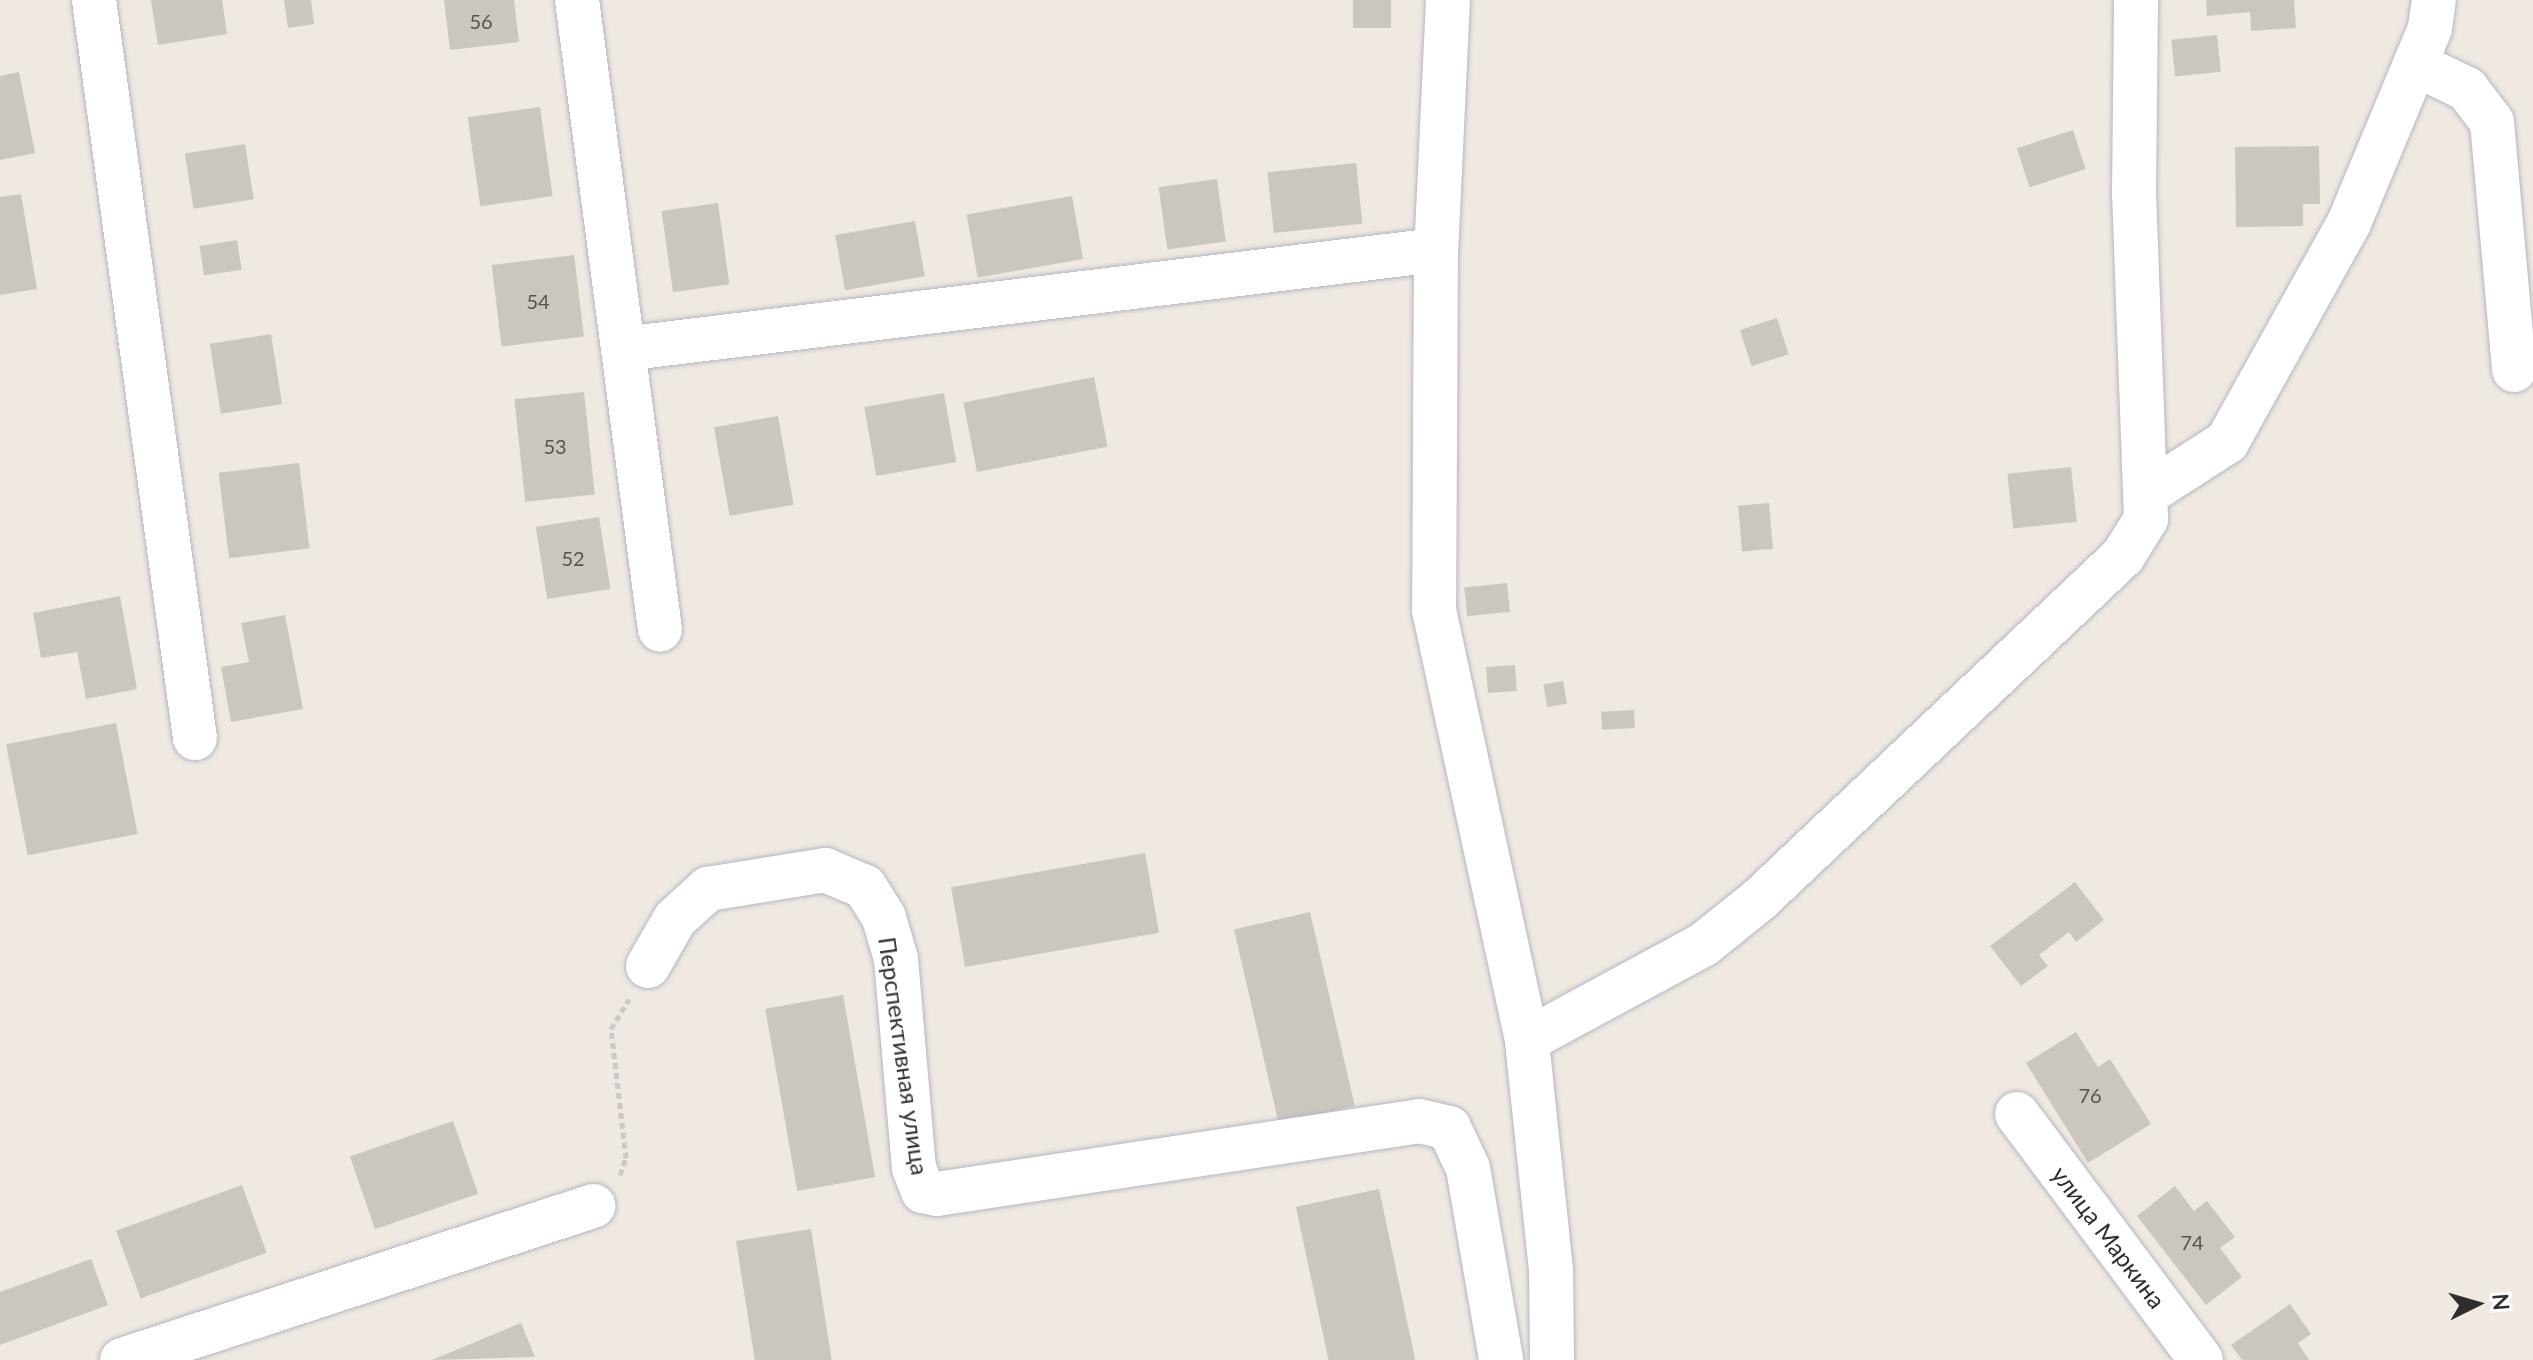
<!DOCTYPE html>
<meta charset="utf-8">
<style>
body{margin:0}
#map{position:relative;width:2533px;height:1360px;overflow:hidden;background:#efe9e1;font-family:Lato,sans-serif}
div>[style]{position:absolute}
.building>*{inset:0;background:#cbc7bf;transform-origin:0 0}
.path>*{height:5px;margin-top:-2.5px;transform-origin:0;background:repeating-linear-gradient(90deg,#c9c9c9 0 6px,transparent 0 10px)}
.roads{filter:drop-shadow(0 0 2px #b4b7c1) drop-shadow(0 0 2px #b4b7c1)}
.minor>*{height:44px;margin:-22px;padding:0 22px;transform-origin:22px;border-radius:22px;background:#fff}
span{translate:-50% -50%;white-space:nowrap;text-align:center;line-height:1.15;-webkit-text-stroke:6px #fff;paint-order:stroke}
.number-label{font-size:20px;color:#555452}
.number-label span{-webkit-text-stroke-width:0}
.street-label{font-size:24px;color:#2e2e2e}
.north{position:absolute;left:2437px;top:1264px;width:80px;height:80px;-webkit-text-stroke:6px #fff;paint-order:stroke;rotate:85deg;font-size:22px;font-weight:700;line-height:32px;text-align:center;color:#2e2e2e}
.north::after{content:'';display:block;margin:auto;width:28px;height:36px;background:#2e2e2e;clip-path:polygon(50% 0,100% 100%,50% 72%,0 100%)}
</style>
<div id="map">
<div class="building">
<i style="clip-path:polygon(151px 0,222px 0,227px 34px,158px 45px)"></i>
<i style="clip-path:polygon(284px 0,311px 0,314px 24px,288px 28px)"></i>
<i style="clip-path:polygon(444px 0,514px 0,519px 42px,450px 50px)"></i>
<i style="left:1353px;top:0;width:38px;height:28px"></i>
<i style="clip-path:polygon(2206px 0,2294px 0,2296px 28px,2251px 31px,2250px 12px,2207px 16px)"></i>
<i style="left:2217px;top:35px;width:37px;height:46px;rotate:84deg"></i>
<i style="clip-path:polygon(19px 72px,35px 153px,0 160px,0 76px)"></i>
<i style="left:540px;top:107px;width:90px;height:73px;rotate:82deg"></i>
<i style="left:2073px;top:130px;width:41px;height:59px;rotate:72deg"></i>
<i style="left:245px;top:144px;width:56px;height:61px;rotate:81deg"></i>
<i style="clip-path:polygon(2319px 146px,2320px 204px,2303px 204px,2303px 226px,2236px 227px,2235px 147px)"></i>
<i style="left:1356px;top:163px;width:61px;height:89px;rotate:84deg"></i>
<i style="left:1217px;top:179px;width:63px;height:59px;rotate:82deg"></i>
<i style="clip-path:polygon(21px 194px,37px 289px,0 295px,0 197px)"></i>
<i style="left:1072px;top:196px;width:64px;height:107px;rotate:80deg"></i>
<i style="left:718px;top:203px;width:82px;height:57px;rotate:82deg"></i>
<i style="left:915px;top:221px;width:56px;height:81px;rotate:80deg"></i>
<i style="left:237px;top:240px;width:30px;height:38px;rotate:81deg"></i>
<i style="left:574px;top:255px;width:82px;height:83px;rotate:83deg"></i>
<i style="left:1777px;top:318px;width:38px;height:39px;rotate:72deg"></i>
<i style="left:271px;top:334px;width:71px;height:62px;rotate:81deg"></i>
<i style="left:1094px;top:377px;width:71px;height:133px;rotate:79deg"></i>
<i style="left:584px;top:392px;width:103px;height:70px;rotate:84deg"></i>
<i style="left:944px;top:393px;width:70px;height:81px;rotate:80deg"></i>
<i style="left:778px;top:416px;width:90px;height:65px;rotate:80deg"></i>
<i style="left:299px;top:463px;width:86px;height:81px;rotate:83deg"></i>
<i style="left:2071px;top:467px;width:55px;height:64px;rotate:84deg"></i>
<i style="left:1769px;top:503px;width:46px;height:31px;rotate:85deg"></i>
<i style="left:599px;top:517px;width:73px;height:64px;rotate:81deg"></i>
<i style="left:1507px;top:583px;width:29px;height:43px;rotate:84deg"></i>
<i style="clip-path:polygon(120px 596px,137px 689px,86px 699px,77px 652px,41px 658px,33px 613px)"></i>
<i style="clip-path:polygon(285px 615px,303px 709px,231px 722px,221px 667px,249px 662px,241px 623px)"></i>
<i style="left:1515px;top:665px;width:26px;height:29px;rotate:86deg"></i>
<i style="left:1563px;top:681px;width:23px;height:20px;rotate:80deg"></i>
<i style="left:1634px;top:710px;width:18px;height:33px;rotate:87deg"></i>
<i style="left:116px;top:723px;width:113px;height:112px;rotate:79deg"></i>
<i style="left:1145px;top:853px;width:81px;height:197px;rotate:80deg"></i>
<i style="clip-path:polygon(2075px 882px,2104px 920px,2076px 942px,2069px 932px,2039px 955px,2048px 966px,2021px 986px,1990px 946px)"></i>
<i style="left:1310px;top:912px;width:199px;height:78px;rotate:77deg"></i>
<i style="left:843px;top:995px;width:185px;height:79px;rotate:80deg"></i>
<i style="clip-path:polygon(2076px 1032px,2098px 1067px,2110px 1059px,2151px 1124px,2088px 1163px,2026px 1063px)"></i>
<i style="left:453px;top:1121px;width:77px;height:109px;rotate:71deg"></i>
<i style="left:242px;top:1185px;width:72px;height:134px;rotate:70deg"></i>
<i style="clip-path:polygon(2175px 1186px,2194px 1211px,2207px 1201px,2235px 1237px,2220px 1248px,2242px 1277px,2206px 1305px,2137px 1216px)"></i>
<i style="left:1379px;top:1189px;width:175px;height:85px;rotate:78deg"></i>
<i style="left:811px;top:1229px;width:133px;height:76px;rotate:81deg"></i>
<i style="clip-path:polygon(91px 1259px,108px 1305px,0 1345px,0 1292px)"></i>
<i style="clip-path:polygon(2290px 1304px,2311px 1334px,2298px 1343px,2309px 1360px,2242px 1360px,2231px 1345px)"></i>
<i style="clip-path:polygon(521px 1323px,535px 1357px,432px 1360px)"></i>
</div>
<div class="path">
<i style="left:620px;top:1175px;width:18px;rotate:-71deg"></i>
<i style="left:626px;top:1158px;width:130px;rotate:-96.6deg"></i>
<i style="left:611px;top:1029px;width:35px;rotate:-59deg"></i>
</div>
<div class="roads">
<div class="minor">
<i style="left:94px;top:0;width:745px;rotate:82.21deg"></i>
<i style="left:577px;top:0;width:635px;rotate:82.49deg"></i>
<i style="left:1448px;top:0;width:250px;rotate:92.7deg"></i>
<i style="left:1436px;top:250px;width:360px;rotate:90.3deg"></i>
<i style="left:1434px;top:610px;width:440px;rotate:77.8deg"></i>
<i style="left:2415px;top:64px;width:58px;rotate:25.7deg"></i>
<i style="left:2467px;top:89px;width:41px;rotate:52.9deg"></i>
<i style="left:2492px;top:122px;width:249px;rotate:84.9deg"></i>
<i style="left:623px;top:349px;width:819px;rotate:-6.94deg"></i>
<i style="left:2149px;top:492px;width:93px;rotate:-32.7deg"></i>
<i style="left:2227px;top:442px;width:251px;rotate:-60.9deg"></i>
<i style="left:2349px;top:223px;width:211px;rotate:-67.4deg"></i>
<i style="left:2430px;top:28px;width:28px;rotate:-82deg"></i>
<i style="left:648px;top:966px;width:54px;rotate:-60.1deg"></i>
<i style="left:675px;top:919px;width:45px;rotate:-42.3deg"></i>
<i style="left:708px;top:889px;width:119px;rotate:-9.2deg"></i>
<i style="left:825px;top:870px;width:43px;rotate:23deg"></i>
<i style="left:865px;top:887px;width:36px;rotate:58deg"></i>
<i style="left:884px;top:918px;width:43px;rotate:73.7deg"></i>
<i style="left:896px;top:959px;width:210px;rotate:85.1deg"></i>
<i style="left:914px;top:1168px;width:25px;rotate:69deg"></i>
<i style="left:923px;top:1191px;width:14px;rotate:12deg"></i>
<i style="left:937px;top:1194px;width:487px;rotate:-8.6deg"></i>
<i style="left:1419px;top:1121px;width:31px;rotate:13deg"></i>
<i style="left:1449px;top:1128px;width:44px;rotate:64.6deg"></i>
<i style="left:1468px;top:1168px;width:195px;rotate:80.2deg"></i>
<i style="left:2017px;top:1114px;width:307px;rotate:53.2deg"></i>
<i style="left:122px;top:1360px;width:496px;rotate:-18.1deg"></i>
<i style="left:1552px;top:1360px;width:90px;rotate:-90.6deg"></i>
<i style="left:1551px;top:1270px;width:231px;rotate:-96deg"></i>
<i style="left:1527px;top:1040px;width:200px;rotate:-28.4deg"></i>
<i style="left:1703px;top:945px;width:72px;rotate:-38.8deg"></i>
<i style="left:1759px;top:900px;width:501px;rotate:-43.38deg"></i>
<i style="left:2123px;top:556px;width:44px;rotate:-58.1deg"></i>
<i style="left:2146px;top:519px;width:324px;rotate:-92.1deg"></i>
<i style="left:2134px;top:195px;width:195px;rotate:-89.4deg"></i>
</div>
</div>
<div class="number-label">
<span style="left:481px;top:21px">56</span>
<span style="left:538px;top:301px">54</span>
<span style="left:555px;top:446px">53</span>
<span style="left:573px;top:558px">52</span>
<span style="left:2090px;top:1095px">76</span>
<span style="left:2192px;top:1242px">74</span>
</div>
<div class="street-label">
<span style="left:904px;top:1056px;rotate:82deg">Перспективная улица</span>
<span style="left:2109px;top:1237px;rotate:53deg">улица Маркина</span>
</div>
<div class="north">N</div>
</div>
